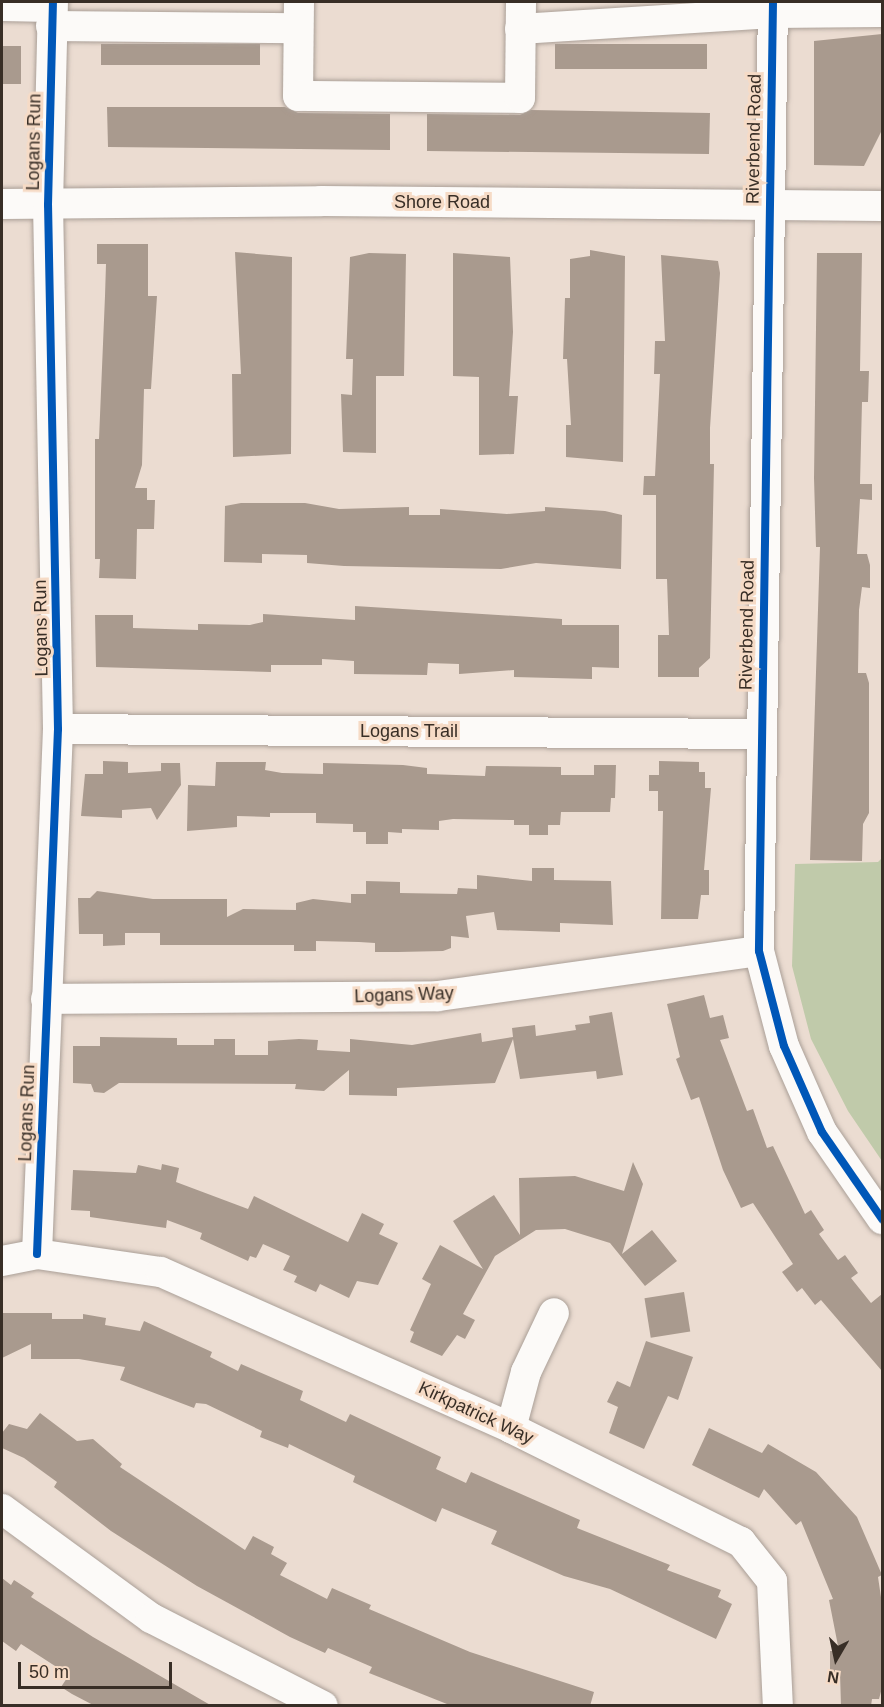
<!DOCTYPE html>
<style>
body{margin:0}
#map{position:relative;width:884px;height:1707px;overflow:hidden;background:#ebdcd1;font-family:Arial,sans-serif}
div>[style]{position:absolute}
.green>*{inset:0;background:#c0caaa}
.building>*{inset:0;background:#a99a8e;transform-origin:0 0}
.roads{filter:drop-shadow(0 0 2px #aa9f97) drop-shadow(0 0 2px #aa9f97)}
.minor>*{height:30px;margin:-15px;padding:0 15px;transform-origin:15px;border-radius:15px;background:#fcfaf8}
.cycleway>*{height:8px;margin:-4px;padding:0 4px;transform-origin:4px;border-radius:4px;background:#0057b8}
span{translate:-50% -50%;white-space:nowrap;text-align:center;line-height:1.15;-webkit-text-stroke:6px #f6dbc6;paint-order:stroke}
.street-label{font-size:18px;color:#382e26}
.frame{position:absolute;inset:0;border:3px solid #382e26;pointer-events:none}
.north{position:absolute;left:806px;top:1629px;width:60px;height:60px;-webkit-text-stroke:4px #f6dbc6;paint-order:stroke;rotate:189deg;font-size:16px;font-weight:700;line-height:24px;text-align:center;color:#382e26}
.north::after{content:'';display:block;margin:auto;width:21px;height:27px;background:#382e26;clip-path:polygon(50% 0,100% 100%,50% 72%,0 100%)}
.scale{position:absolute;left:18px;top:1662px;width:154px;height:27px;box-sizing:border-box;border:3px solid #382e26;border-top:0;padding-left:8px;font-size:18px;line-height:21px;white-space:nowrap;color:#382e26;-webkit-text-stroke:4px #f6dbc6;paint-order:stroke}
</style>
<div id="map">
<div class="green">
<i style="clip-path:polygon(882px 858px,882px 857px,882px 1161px,848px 1111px,811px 1039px,792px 966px,795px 864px,878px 862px)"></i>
</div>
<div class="building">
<i style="clip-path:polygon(882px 34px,882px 130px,864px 166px,814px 165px,814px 41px)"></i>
<i style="left:101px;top:44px;width:159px;height:21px"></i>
<i style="left:555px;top:44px;width:152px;height:25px"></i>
<i style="left:2px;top:46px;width:19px;height:38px"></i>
<i style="clip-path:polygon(107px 107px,285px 107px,298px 113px,390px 114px,390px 150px,108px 147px)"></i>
<i style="clip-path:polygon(531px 110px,710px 113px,709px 154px,427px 151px,427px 114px,520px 115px)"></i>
<i style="clip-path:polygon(97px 244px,148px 244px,148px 296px,157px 296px,151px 389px,144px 389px,142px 465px,135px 488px,147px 488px,147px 500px,155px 500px,154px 529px,137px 529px,136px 579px,99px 578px,100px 559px,95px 559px,95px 439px,99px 439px,105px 296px,106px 264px,97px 264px)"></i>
<i style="clip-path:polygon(590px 250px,625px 256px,623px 462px,566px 457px,566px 425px,571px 425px,567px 359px,563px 359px,565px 298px,570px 298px,570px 259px,590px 256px)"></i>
<i style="clip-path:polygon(235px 252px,292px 257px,291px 454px,233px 457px,232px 374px,241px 374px)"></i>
<i style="clip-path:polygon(369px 253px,406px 254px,404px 376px,376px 376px,376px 453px,343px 452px,341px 394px,352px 395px,353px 359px,346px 359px,350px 257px)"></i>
<i style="clip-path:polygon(453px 253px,510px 257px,513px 332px,509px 396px,518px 396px,514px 454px,479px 455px,479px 377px,453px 376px)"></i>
<i style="clip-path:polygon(817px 253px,862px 253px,860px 371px,869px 371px,868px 402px,862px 402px,860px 484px,872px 484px,872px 500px,860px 499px,857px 554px,867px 554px,870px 565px,870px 588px,862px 587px,859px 610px,858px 673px,866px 673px,869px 683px,869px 813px,863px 824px,862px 861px,810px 860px,820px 547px,816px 547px,814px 478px)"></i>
<i style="clip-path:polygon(661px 255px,718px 261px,720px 273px,710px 428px,710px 464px,714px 464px,710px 658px,699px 668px,699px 677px,658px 677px,658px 635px,669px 635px,667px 579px,656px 579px,656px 495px,643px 495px,644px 476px,655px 476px,660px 374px,654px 374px,655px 341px,665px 341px)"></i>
<i style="clip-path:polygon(241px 503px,305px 503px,339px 509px,409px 507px,409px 515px,440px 515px,440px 509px,507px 514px,545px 511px,545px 507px,605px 511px,622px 515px,621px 569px,536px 563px,501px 569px,344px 566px,307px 563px,307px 555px,262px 554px,262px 563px,224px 562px,225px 506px)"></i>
<i style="clip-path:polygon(355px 606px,562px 619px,562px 625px,619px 625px,619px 668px,592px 667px,592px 679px,514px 677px,514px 670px,459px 674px,459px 664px,428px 663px,427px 675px,354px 674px,354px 661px,322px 659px,322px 665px,271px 665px,271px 672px,96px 667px,95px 615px,133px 615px,133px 628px,198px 630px,198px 624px,250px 625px,263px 622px,263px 614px,355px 620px)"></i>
<i style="clip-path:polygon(103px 761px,128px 762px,128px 773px,161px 771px,161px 763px,180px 763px,181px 785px,157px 820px,151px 808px,122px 810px,122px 818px,81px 816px,85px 774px,103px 774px)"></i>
<i style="clip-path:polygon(659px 761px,699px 762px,699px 772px,705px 772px,705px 788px,711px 788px,704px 870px,709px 870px,709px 895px,701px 895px,698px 919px,661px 919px,663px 811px,658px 811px,658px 791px,649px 791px,649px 775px,659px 775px)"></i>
<i style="clip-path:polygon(216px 762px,266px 762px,265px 770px,282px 773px,323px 774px,323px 763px,403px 765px,427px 768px,427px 774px,485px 776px,486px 766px,561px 767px,561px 775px,594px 775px,594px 765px,616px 765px,615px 798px,611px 798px,610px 812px,561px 812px,560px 825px,548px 825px,548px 835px,529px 835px,529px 825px,514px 825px,514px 820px,453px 819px,439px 821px,439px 830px,402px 829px,402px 833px,388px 832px,388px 844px,366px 844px,366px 832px,353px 832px,353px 824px,316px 823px,316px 813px,270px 813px,270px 817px,237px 816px,237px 827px,187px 831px,188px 785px,215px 786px)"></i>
<i style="clip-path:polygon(532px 868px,554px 868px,554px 880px,611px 881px,613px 925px,560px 923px,560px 932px,497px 930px,494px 912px,466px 916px,469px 938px,451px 936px,451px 948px,443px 951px,398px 952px,375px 952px,375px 943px,359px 942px,316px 941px,316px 951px,294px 951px,294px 945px,160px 945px,160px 933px,125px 933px,125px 945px,103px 946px,103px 934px,79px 934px,78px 898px,90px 898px,97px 891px,153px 899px,227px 899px,227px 917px,243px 909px,296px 910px,296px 903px,313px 899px,351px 903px,351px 894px,366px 894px,366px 881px,400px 882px,400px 893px,457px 894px,458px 888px,477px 889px,477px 875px,532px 881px)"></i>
<i style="clip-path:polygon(704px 995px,710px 1018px,723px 1015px,729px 1038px,720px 1040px,747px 1111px,753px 1109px,767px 1148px,773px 1146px,805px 1214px,811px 1210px,824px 1230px,819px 1234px,838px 1260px,845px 1255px,858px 1273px,851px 1278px,871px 1303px,882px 1294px,882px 1371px,821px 1300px,815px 1305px,802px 1288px,797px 1292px,782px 1272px,793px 1264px,753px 1203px,741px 1208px,723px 1170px,699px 1097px,691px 1100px,676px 1059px,680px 1057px,667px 1004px)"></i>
<i style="clip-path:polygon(612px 1012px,623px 1075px,597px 1079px,596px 1071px,520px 1079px,513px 1039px,495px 1083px,397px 1088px,397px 1096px,349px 1095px,349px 1070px,324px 1091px,295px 1089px,296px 1084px,119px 1083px,104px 1093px,94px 1092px,91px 1084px,73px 1083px,73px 1046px,100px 1046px,100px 1037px,177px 1038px,177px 1045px,214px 1045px,214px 1039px,235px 1039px,235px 1055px,268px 1055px,268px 1041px,299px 1039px,318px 1040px,317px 1050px,350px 1052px,350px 1039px,412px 1045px,481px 1033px,482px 1042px,513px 1037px,512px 1028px,535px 1025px,536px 1036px,576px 1030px,575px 1025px,590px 1023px,589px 1016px)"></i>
<i style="clip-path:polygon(633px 1162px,643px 1184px,622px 1254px,652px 1230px,677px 1261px,645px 1286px,610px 1243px,565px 1229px,536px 1230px,495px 1256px,463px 1314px,475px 1320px,465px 1339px,457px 1335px,442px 1356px,410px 1342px,414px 1332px,410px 1330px,431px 1284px,422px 1279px,440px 1245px,483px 1269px,453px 1221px,494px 1195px,520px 1235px,519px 1178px,575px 1176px,624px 1191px)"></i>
<i style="clip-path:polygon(162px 1164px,179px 1168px,176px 1182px,248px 1209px,254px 1196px,348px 1242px,362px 1213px,384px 1224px,379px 1234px,398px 1243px,378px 1285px,357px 1281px,349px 1298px,320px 1284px,316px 1292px,294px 1282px,297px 1276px,283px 1270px,290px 1256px,263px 1244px,256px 1258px,250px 1256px,248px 1261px,200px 1239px,202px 1233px,167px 1220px,166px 1228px,90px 1217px,90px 1211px,71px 1210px,73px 1170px,136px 1173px,138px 1165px,161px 1170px)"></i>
<i style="left:684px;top:1292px;width:40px;height:40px;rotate:81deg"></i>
<i style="clip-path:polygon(2px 1313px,52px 1313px,52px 1319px,83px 1319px,83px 1314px,106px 1318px,105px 1325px,140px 1331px,144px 1321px,212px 1352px,210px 1357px,238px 1371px,241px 1364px,303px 1391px,300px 1400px,346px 1422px,350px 1414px,441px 1457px,436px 1469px,466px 1483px,471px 1472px,580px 1520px,577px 1528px,670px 1565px,667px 1570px,721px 1590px,718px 1597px,732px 1604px,716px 1639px,610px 1589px,564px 1576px,491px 1544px,497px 1531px,442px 1508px,436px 1522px,353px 1482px,355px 1476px,289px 1444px,288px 1448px,260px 1437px,262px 1431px,206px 1404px,196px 1403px,194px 1408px,120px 1380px,125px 1367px,79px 1359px,31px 1359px,31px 1344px,2px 1358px)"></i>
<i style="clip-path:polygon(646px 1341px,693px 1357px,678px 1400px,668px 1396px,644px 1449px,609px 1433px,618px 1407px,607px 1402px,617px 1381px,630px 1387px)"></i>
<i style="clip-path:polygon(40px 1413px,77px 1441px,93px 1439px,122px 1464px,120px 1467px,245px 1550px,253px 1536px,274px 1547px,271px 1554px,287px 1563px,280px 1575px,327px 1599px,332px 1588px,371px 1605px,369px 1609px,470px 1652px,594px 1692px,590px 1706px,452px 1706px,369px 1673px,372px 1667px,328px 1648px,325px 1653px,290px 1637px,197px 1586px,111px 1531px,54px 1487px,57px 1482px,24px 1458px,2px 1448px,2px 1433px,9px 1424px,27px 1429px)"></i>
<i style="clip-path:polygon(709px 1428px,762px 1453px,768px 1444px,816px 1472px,857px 1517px,882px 1575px,878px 1577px,882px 1604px,882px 1688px,879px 1699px,872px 1699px,871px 1706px,841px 1706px,840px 1673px,830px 1673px,830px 1651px,839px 1651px,829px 1600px,833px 1599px,801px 1521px,796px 1525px,764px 1489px,759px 1498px,692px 1465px)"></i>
<i style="clip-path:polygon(2px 1578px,11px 1585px,14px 1580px,34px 1593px,31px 1597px,93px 1637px,212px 1706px,95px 1706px,72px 1694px,61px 1687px,69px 1675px,21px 1644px,16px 1651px,2px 1641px)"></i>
</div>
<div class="roads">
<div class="minor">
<i style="left:299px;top:2px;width:94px;rotate:90.6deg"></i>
<i style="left:298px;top:96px;width:222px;rotate:0.5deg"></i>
<i style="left:520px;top:98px;width:96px;rotate:-89.4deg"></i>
<i style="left:773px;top:2px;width:949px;rotate:90.85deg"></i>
<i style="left:759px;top:951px;width:98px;rotate:75.3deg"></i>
<i style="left:784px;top:1046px;width:94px;rotate:66.2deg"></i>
<i style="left:822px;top:1132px;width:106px;rotate:55.4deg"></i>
<i style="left:2px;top:6px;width:50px;rotate:1.1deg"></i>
<i style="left:51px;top:26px;width:247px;rotate:0.5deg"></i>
<i style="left:520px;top:29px;width:253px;rotate:-3.6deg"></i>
<i style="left:772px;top:13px;width:110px;rotate:-0.5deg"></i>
<i style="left:2px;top:204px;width:319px;rotate:-0.5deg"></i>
<i style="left:321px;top:201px;width:561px;rotate:0.51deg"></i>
<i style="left:58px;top:729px;width:703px;rotate:0.41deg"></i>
<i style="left:46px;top:999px;width:392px;rotate:-0.4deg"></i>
<i style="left:438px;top:996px;width:324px;rotate:-8deg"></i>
<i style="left:37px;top:1254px;width:525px;rotate:-87.71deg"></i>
<i style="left:58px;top:729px;width:524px;rotate:-91.09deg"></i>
<i style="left:48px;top:205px;width:203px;rotate:-88.6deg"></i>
<i style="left:2px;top:1261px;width:36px;rotate:-11deg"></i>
<i style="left:37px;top:1254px;width:125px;rotate:8.3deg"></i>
<i style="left:161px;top:1272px;width:383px;rotate:24deg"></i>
<i style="left:511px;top:1428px;width:257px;rotate:26.4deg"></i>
<i style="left:741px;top:1542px;width:50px;rotate:51.5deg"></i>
<i style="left:772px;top:1581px;width:125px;rotate:87.3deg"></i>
<i style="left:511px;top:1428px;width:58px;rotate:-75deg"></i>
<i style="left:526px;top:1372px;width:65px;rotate:-64.6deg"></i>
<i style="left:2px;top:1509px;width:185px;rotate:36.2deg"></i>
<i style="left:151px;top:1618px;width:193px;rotate:27.1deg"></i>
</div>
</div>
<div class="cycleway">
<i style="left:773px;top:2px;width:949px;rotate:90.85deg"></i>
<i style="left:759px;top:951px;width:98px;rotate:75.3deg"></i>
<i style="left:784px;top:1046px;width:94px;rotate:66.2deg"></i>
<i style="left:822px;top:1132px;width:106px;rotate:55.4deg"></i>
<i style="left:37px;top:1254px;width:525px;rotate:-87.71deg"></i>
<i style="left:58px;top:729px;width:524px;rotate:-91.09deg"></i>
<i style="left:48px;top:205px;width:203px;rotate:-88.6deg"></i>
</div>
<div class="street-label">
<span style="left:754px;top:139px;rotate:-89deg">Riverbend Road</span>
<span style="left:34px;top:142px;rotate:-89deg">Logans Run</span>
<span style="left:442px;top:202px">Shore Road</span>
<span style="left:747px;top:625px;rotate:-89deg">Riverbend Road</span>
<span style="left:41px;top:628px;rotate:-91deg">Logans Run</span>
<span style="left:409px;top:731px">Logans Trail</span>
<span style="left:404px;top:995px;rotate:-2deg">Logans Way</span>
<span style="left:27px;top:1113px;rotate:-88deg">Logans Run</span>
<span style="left:476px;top:1413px;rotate:25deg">Kirkpatrick Way</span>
</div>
<div class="frame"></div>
<div class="north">N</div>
<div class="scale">50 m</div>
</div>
